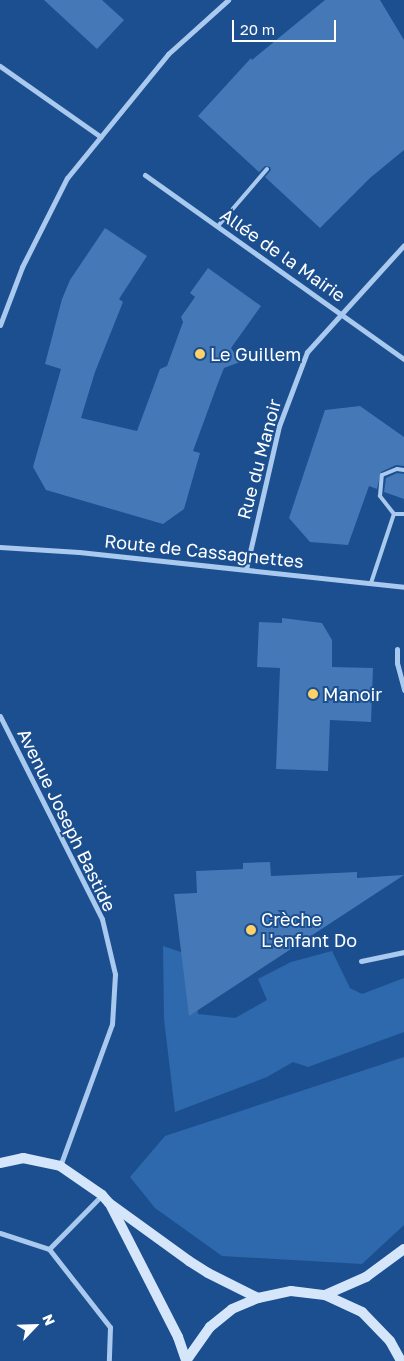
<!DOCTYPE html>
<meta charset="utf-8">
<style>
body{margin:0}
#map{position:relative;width:404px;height:1361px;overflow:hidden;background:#1b4f8f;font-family:"Golos Text",sans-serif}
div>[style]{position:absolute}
.green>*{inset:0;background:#2e69ad}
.building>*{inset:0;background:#4478b7}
.lane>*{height:4px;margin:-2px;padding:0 2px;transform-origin:2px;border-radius:2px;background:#a9c9ee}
.street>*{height:5px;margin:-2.5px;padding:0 2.5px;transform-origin:2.5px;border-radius:2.5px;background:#a9c9ee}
.secondary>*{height:10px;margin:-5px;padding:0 5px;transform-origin:5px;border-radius:5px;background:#d6e6fa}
.dots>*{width:14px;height:14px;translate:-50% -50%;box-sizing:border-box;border:2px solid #1b4f8f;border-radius:50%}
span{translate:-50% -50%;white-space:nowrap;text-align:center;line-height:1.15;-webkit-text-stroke:4px #1b4f8f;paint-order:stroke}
.street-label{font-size:18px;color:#fff}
.poi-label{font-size:18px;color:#fff}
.left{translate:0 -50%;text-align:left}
.north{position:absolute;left:10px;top:1301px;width:50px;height:50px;-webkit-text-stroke:4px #1b4f8f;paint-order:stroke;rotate:66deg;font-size:14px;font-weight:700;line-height:20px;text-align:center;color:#fff}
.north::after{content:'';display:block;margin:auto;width:18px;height:22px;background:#fff;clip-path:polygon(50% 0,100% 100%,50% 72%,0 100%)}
.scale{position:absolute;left:232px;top:20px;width:104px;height:22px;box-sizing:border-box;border:2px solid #fff;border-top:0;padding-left:6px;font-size:15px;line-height:18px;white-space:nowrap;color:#fff;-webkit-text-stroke:4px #1b4f8f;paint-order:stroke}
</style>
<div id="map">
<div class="green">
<i style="clip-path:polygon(163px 946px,193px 956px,198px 1014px,235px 1018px,267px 1000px,258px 979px,291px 962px,332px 951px,350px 988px,362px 994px,404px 978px,404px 1032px,308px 1067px,293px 1062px,267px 1077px,175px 1112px,164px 1019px)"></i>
<i style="clip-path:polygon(404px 1057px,404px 1225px,362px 1264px,222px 1256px,155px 1208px,130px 1177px,165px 1136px)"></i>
</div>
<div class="building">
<i style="clip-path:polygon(44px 0,102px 0,124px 20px,97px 49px)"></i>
<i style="clip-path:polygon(325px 0,380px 0,404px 40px,404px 150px,370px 178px,320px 228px,265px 177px,271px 170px,270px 167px,265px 166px,259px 172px,198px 116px,251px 58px,252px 60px)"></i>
<i style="clip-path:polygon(105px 228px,147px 256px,119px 299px,123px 302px,95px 372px,81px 418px,137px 431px,160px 369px,167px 366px,183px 322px,181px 317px,195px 297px,190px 293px,208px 268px,261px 306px,231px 348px,240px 362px,224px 368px,218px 383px,193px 451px,200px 453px,184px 509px,163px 524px,46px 490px,33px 467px,61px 369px,45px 364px,62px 299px,70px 280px)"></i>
<i style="clip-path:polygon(360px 406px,404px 437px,404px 466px,396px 465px,381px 472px,377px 489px,369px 486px,348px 545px,310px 542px,289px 518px,325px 410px)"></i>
<i style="clip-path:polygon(397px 473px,404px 474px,404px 499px,384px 492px,386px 478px)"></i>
<i style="clip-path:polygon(282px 618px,322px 623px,332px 640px,332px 667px,373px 668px,371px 722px,330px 720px,328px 771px,276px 769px,280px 668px,257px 667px,259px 622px,282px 623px)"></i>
<i style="clip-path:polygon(270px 862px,271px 876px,357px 872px,357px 878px,404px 875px,189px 1016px,174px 894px,197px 893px,196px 871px,243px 869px,243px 863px)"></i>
</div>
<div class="lane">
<i style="left:218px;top:226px;width:75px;rotate:-49.3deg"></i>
<i style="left:394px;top:514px;width:23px;rotate:-128deg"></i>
<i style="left:380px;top:496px;width:21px;rotate:-85deg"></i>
<i style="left:382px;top:475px;width:16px;rotate:-22deg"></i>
<i style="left:397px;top:469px;width:7px;rotate:8deg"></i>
<i style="left:371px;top:583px;width:73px;rotate:-71.6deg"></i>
<i style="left:394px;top:514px;width:10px"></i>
</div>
<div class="street">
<i style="left:0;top:66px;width:123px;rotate:35.1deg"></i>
<i style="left:145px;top:175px;width:318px;rotate:35.4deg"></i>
<i style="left:0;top:325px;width:62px;rotate:-69.2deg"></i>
<i style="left:22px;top:267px;width:100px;rotate:-63.2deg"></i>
<i style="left:67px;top:178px;width:160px;rotate:-50.8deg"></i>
<i style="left:168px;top:54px;width:81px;rotate:-42deg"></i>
<i style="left:0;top:547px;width:79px;rotate:3.6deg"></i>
<i style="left:79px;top:552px;width:327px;rotate:6.1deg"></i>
<i style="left:246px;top:569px;width:147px;rotate:-77deg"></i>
<i style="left:279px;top:426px;width:79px;rotate:-69.3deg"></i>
<i style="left:307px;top:352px;width:144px;rotate:-47.8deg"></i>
<i style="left:397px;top:649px;width:14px;rotate:90deg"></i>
<i style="left:397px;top:663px;width:28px;rotate:75deg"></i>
<i style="left:0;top:716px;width:227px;rotate:63.3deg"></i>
<i style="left:102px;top:919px;width:57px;rotate:76.7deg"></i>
<i style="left:115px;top:974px;width:50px;rotate:93.4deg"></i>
<i style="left:112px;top:1024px;width:151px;rotate:110.1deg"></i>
<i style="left:361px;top:961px;width:44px;rotate:-11.8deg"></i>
<i style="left:0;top:1233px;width:52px;rotate:18.1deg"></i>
<i style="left:49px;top:1249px;width:99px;rotate:52deg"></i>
<i style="left:110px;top:1327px;width:34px;rotate:92deg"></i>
<i style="left:49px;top:1249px;width:76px;rotate:-45.5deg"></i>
</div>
<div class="secondary">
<i style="left:0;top:1163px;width:24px;rotate:-12deg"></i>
<i style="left:23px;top:1158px;width:38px;rotate:12deg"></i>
<i style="left:60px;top:1166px;width:51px;rotate:34.6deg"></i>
<i style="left:102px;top:1195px;width:11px;rotate:49deg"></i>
<i style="left:109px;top:1203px;width:99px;rotate:35.9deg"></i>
<i style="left:189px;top:1261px;width:22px;rotate:32deg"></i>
<i style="left:208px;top:1273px;width:56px;rotate:26.6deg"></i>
<i style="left:111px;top:1206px;width:147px;rotate:62.9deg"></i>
<i style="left:178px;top:1337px;width:24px;rotate:71deg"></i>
<i style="left:325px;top:1295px;width:45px;rotate:-23.7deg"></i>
<i style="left:366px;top:1277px;width:47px;rotate:-36.4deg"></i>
<i style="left:186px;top:1361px;width:42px;rotate:-54.8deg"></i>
<i style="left:210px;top:1327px;width:28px;rotate:-39deg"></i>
<i style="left:232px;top:1309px;width:28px;rotate:-23deg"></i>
<i style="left:258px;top:1298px;width:34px;rotate:-12deg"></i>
<i style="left:291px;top:1291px;width:34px;rotate:7deg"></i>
<i style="left:325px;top:1295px;width:41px;rotate:24.7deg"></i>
<i style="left:362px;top:1312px;width:40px;rotate:46deg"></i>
<i style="left:390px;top:1341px;width:23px;rotate:61deg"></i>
</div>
<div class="dots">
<i style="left:200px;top:354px;background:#ffd166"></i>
<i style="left:313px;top:694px;background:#ffd166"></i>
<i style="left:251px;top:930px;background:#ffd166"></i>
</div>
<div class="street-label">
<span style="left:283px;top:255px;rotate:35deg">Allée de la Mairie</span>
<span style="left:259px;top:459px;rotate:-75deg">Rue du Manoir</span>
<span style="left:204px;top:551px;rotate:6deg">Route de Cassagnettes</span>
<span style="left:67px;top:820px;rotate:64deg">Avenue Joseph Bastide</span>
</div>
<div class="poi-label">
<span class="left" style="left:210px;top:354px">Le Guillem</span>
<span class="left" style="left:323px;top:694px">Manoir</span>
<span class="left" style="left:261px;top:930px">Crèche<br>L'enfant Do</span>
</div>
<div class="north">N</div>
<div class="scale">20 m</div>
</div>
